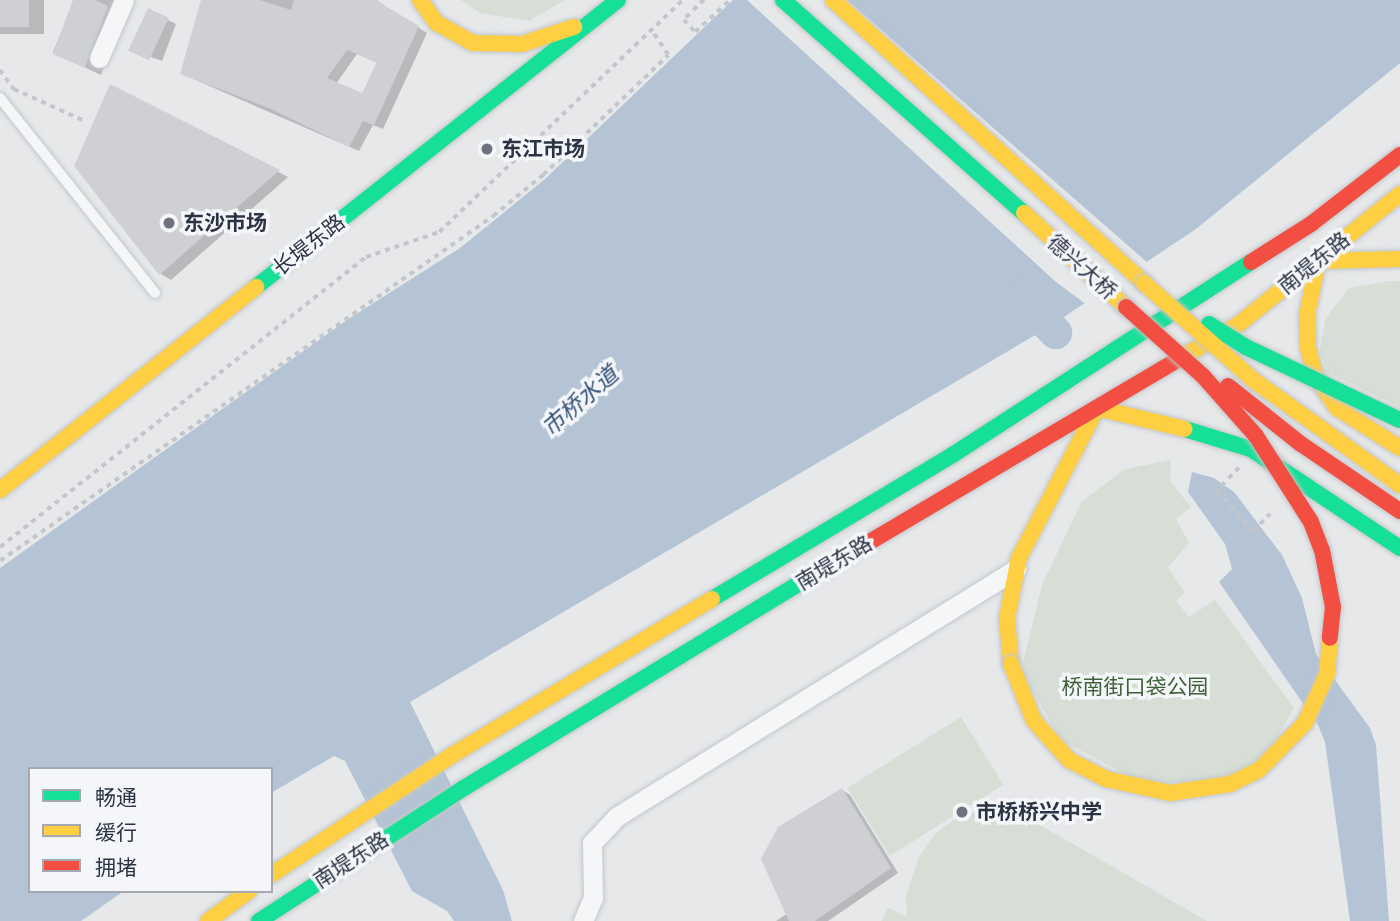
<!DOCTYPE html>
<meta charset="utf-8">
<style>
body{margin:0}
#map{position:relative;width:1400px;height:921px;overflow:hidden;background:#e6e8ea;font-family:Inter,"Noto Sans SC",sans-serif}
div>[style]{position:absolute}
.green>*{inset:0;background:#d6ded6;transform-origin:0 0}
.water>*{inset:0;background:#b4c4d5}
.pier>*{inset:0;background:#e6e8ea}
.shadow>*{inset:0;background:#0003;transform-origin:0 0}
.river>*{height:33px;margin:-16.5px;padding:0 16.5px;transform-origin:16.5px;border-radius:16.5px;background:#b4c4d5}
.building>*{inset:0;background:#ced0d3;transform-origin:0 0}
.path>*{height:3.5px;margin-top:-1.75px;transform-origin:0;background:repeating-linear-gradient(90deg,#c5c6ca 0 5px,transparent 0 10px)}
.roads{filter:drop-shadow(0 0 2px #c4c6c8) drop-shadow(0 0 2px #c4c6c8)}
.lane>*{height:10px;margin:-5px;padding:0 5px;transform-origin:5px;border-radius:5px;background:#f5f6f7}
.street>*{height:19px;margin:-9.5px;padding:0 9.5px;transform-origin:9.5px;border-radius:9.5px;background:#f5f6f7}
.fast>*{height:16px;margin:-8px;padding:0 8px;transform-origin:8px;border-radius:8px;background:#16e098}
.slow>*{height:16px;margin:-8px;padding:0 8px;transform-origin:8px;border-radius:8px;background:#ffcf43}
.jam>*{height:16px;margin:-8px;padding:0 8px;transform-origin:8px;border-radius:8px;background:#f24e42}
.bridges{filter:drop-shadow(0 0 2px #c4c6c8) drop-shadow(0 0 2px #c4c6c8)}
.fast-bridge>*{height:16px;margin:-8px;padding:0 8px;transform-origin:8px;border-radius:8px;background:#16e098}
.slow-bridge>*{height:16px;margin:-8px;padding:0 8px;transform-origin:8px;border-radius:8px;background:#ffcf43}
.jam-bridge>*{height:16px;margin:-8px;padding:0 8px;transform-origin:8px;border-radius:8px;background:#f24e42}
.dots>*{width:19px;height:19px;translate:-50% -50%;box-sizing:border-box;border:4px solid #f4f6f9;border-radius:50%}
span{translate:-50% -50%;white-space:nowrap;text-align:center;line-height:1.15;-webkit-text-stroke:7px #f4f6f9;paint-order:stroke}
.poi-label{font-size:21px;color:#2b3445;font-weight:700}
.left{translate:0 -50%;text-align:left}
.street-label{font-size:21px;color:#2b3445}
.park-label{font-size:21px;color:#3f6138}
.water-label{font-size:23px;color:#34527a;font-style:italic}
.legend{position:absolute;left:28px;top:767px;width:245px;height:126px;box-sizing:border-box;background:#f4f6f9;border:2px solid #a4a8b1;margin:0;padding:9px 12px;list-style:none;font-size:21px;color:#2b3445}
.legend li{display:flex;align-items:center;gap:14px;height:35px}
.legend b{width:35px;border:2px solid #a4a8b1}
</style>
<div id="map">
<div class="green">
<i style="clip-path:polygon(461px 0,565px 0,529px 21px,480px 13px)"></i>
<i style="clip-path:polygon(1389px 281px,1400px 281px,1400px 407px,1327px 372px,1320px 351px,1325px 319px,1349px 288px)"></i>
<i style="clip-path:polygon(1171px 460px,1170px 481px,1191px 507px,1176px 519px,1189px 543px,1168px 567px,1185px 593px,1176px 601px,1189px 617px,1215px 600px,1294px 708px,1267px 757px,1214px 781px,1144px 784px,1061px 740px,1021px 671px,1042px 585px,1082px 501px,1125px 469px)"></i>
<i style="left:961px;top:717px;width:80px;height:134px;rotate:58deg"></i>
<i style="clip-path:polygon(982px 810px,1019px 813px,1207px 921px,882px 921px,888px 908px,907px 917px,906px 896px,919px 857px,935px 834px,958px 817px)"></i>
</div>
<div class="water">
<i style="clip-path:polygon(733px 0,1400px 0,1400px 63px,1196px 229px,1049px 327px,410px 702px,503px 890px,512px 921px,454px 921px,447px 911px,412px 891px,345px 761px,334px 756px,271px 793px,271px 769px,30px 769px,30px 891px,124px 891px,81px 921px,0 921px,0 568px,347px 320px,460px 248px,545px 179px)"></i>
<i style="clip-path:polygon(1192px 472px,1214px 478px,1234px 492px,1282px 555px,1302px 598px,1316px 654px,1370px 728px,1376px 745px,1389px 921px,1350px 921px,1325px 742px,1318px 725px,1219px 582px,1232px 569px,1225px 544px,1188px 492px)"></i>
</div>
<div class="pier">
<i style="clip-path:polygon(747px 0,847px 0,1149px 264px,1087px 305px,1056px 282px)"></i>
</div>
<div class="shadow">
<i style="left:0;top:0;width:44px;height:34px"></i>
<i style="clip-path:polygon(75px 0,115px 0,123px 16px,101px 75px,53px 52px)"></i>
<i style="clip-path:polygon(evenodd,203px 0,376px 0,427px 33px,383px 129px,373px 125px,359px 151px,191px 78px,203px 0,357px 54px,378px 63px,363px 95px,336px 84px,357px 54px)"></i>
<i style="clip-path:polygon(168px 20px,176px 24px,162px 61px,134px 51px)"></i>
<i style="clip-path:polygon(111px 86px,288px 177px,171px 280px,161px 274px,76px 166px)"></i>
<i style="clip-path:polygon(842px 790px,850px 795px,898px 873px,828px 921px,776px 921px,788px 913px)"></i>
</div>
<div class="river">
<i style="left:1019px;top:295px;width:52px;rotate:45.8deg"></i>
</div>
<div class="building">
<i style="left:0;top:0;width:29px;height:27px"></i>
<i style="clip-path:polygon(73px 0,95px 0,108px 6px,85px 68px,53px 54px)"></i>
<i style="clip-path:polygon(evenodd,201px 0,260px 0,291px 10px,294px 0,375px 0,419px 26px,374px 125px,363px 121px,349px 147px,269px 108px,180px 74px,201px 0,347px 50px,377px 62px,362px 93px,327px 78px,347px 50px)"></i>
<i style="left:148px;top:8px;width:23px;height:47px;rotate:25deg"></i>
<i style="clip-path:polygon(110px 84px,280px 170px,159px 275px,74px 166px)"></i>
<i style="clip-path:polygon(842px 788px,891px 868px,815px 921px,789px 921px,761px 859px,778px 827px)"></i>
</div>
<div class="path">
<i style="left:704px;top:0;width:28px;rotate:135deg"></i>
<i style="left:684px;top:20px;width:16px;rotate:47deg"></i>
<i style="left:695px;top:32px;width:47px;rotate:-42.4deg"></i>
<i style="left:0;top:70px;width:24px;rotate:54deg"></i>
<i style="left:14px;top:89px;width:78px;rotate:24.3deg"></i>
<i style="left:1239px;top:468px;width:32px;rotate:134deg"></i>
<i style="left:1217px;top:491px;width:54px;rotate:48deg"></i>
<i style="left:1253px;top:531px;width:24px;rotate:-45deg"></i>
<i style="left:0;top:547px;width:467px;rotate:-38.4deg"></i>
<i style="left:366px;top:257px;width:77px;rotate:-18.9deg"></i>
<i style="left:439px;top:232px;width:337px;rotate:-43.6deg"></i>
<i style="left:0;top:561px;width:602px;rotate:-34.98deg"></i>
<i style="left:493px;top:216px;width:65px;rotate:-39.4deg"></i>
<i style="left:543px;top:175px;width:173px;rotate:-43.8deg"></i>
<i style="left:668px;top:55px;width:30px;rotate:-124deg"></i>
</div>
<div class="roads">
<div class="lane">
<i style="left:0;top:98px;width:249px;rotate:51.5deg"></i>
</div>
<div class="street">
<i style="left:99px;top:58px;width:63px;rotate:-66.7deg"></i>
<i style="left:583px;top:921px;width:25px;rotate:-67deg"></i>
<i style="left:593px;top:898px;width:55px;rotate:-91deg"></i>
<i style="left:592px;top:843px;width:35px;rotate:-47deg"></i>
<i style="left:616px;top:817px;width:471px;rotate:-31.8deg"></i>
</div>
<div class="fast">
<i style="left:783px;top:0;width:322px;rotate:41.5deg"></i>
<i style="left:256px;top:287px;width:462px;rotate:-38.4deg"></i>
<i style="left:1185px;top:429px;width:69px;rotate:16.9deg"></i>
<i style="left:1251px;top:449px;width:179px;rotate:33.6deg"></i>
<i style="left:712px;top:599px;width:282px;rotate:-30.9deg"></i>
<i style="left:954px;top:454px;width:354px;rotate:-32.9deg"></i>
<i style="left:259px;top:921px;width:244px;rotate:-33deg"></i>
<i style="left:464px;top:788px;width:402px;rotate:-31.4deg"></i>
</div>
<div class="slow">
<i style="left:420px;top:0;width:29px;rotate:54deg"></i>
<i style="left:437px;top:23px;width:41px;rotate:29.1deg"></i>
<i style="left:473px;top:43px;width:49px;rotate:1.2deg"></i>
<i style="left:522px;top:44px;width:55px;rotate:-18.1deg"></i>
<i style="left:833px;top:0;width:420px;rotate:42.3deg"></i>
<i style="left:1024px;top:213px;width:139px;rotate:42.7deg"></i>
<i style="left:1400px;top:259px;width:82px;rotate:178.6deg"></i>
<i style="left:1318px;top:261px;width:55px;rotate:101.5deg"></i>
<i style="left:1307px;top:315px;width:33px;rotate:88deg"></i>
<i style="left:1308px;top:348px;width:30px;rotate:75deg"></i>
<i style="left:1316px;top:377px;width:37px;rotate:56deg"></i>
<i style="left:1337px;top:408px;width:75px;rotate:32.4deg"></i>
<i style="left:1179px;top:359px;width:69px;rotate:-30.3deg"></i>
<i style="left:1239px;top:324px;width:207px;rotate:-38.9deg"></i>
<i style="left:0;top:490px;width:327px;rotate:-38.4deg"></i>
<i style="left:1011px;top:664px;width:46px;rotate:-95deg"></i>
<i style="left:1007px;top:618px;width:61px;rotate:-78.7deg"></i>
<i style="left:1019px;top:558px;width:169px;rotate:-62.5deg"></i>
<i style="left:1097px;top:408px;width:90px;rotate:13.4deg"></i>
<i style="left:271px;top:875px;width:219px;rotate:-33.5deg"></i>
<i style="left:454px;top:754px;width:301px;rotate:-31deg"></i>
<i style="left:208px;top:921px;width:51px;rotate:-36.2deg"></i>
</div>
<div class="jam">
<i style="left:1251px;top:262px;width:71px;rotate:-32.3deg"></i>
<i style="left:1311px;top:224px;width:113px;rotate:-37.8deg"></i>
<i style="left:807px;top:579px;width:432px;rotate:-30.6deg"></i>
</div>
</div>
<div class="bridges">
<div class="fast-bridge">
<i style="left:1209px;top:324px;width:44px;rotate:31.9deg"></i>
<i style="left:1246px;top:347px;width:170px;rotate:25.4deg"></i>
</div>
<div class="slow-bridge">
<i style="left:1144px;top:283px;width:144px;rotate:41.6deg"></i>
<i style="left:1252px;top:379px;width:182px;rotate:35.6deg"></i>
<i style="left:1011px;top:664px;width:61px;rotate:68deg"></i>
<i style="left:1034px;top:721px;width:52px;rotate:48.1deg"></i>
<i style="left:1069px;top:760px;width:42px;rotate:27.2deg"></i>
<i style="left:1106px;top:779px;width:66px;rotate:12.3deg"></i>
<i style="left:1170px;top:793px;width:61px;rotate:-8.5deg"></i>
<i style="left:1230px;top:784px;width:32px;rotate:-26deg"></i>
<i style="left:1259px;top:770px;width:66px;rotate:-45.6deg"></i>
<i style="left:1305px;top:723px;width:54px;rotate:-65.8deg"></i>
<i style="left:1327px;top:674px;width:36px;rotate:-85deg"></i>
</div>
<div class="jam-bridge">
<i style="left:1126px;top:307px;width:103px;rotate:41.9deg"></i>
<i style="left:1203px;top:376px;width:80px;rotate:48.5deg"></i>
<i style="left:1256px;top:436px;width:102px;rotate:57.4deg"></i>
<i style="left:1311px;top:522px;width:30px;rotate:69deg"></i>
<i style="left:1322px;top:550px;width:58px;rotate:79.1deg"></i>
<i style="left:1333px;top:607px;width:31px;rotate:96deg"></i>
<i style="left:1228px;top:386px;width:93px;rotate:38.5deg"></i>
<i style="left:1301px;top:444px;width:120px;rotate:34.1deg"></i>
</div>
</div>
<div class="dots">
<i style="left:487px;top:149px;background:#6c737f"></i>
<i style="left:169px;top:223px;background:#6c737f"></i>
<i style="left:962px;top:812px;background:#6c737f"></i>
</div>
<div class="poi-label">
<span class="left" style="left:501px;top:149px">东江市场</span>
<span class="left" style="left:183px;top:223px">东沙市场</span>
<span class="left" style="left:976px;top:812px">市桥桥兴中学</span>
</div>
<div class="street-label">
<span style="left:309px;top:245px;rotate:-38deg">长堤东路</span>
<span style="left:1314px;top:263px;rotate:-39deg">南堤东路</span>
<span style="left:1082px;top:267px;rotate:42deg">德兴大桥</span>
<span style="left:834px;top:563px;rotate:-31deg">南堤东路</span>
<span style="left:351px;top:860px;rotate:-33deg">南堤东路</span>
</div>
<div class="park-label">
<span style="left:1135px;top:687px">桥南街口袋公园</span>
</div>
<div class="water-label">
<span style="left:580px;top:401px;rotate:-41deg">市桥水道</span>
</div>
<ul class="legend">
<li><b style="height:9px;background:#16e098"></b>畅通</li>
<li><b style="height:9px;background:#ffcf43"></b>缓行</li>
<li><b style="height:9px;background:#f24e42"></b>拥堵</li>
</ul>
</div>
